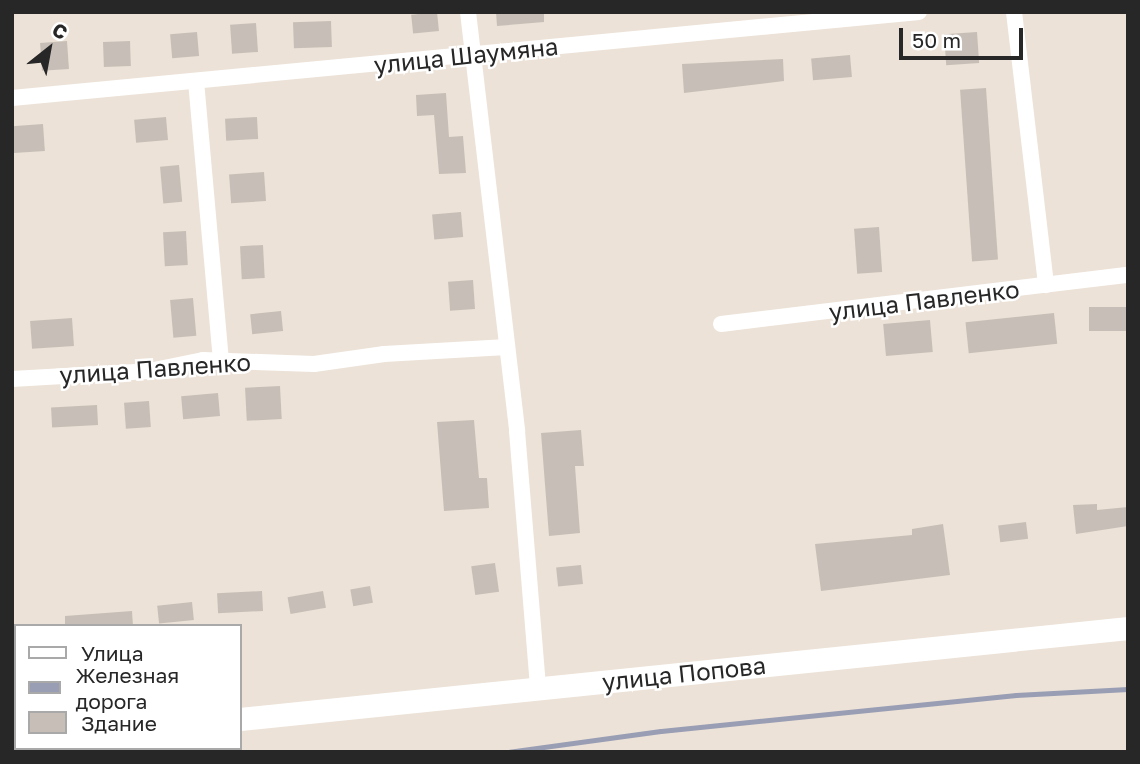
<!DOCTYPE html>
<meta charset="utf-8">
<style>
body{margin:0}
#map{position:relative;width:1140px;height:764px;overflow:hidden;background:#ece2d7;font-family:"Golos Text",sans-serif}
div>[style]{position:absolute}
.building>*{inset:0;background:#c7bfb7;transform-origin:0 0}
.minor>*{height:16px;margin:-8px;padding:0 8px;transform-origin:8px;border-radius:8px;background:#fff}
.secondary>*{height:23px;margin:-11.5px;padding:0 11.5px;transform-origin:11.5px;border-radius:11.5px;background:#fff}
.rail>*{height:5px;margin:-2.5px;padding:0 2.5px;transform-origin:2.5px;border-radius:2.5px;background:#999eb4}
span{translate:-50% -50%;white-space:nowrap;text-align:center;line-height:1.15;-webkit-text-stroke:5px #fff;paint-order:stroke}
.street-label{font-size:24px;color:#272727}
.frame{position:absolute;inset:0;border:14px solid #272727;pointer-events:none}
.legend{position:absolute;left:14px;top:624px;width:228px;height:126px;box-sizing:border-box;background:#fff;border:2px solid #a9a9a9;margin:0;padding:9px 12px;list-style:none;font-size:21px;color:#272727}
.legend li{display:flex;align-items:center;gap:14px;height:35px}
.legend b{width:35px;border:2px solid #a9a9a9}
.north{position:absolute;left:14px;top:14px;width:70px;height:70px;-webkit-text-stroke:5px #fff;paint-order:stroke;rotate:31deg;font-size:19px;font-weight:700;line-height:28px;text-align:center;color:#272727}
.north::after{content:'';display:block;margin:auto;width:24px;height:32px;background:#272727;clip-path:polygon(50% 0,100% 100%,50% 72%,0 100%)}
.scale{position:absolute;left:899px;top:28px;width:124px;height:32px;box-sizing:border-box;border:4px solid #272727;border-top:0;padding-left:9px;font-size:21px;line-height:24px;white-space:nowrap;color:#272727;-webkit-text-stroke:5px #fff;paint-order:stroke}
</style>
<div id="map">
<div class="building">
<i style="left:437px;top:12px;width:19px;height:26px;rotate:84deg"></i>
<i style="clip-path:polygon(496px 12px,544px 12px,544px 22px,497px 26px)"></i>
<i style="left:331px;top:21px;width:26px;height:38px;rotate:88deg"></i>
<i style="left:256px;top:23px;width:29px;height:26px;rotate:86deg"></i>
<i style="left:197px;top:32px;width:24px;height:27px;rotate:85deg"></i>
<i style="left:977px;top:32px;width:31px;height:33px;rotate:86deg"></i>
<i style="left:67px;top:41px;width:28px;height:27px;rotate:86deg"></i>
<i style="left:130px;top:41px;width:25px;height:27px;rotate:88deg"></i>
<i style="left:850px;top:55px;width:22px;height:39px;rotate:85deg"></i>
<i style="clip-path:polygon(783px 59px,784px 81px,684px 93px,682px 64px)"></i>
<i style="left:986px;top:88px;width:172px;height:26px;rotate:86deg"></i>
<i style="clip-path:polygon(446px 93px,449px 137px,463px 136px,466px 173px,439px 174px,434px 115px,417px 116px,416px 95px)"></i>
<i style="left:166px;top:117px;width:23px;height:32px;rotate:85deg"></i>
<i style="left:257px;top:117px;width:22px;height:32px;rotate:87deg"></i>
<i style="left:43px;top:124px;width:27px;height:31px;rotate:86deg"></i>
<i style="left:179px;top:165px;width:37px;height:19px;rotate:85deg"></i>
<i style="left:264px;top:172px;width:29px;height:35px;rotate:86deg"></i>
<i style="left:461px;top:212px;width:25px;height:29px;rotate:85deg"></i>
<i style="left:879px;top:227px;width:45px;height:25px;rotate:86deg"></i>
<i style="left:186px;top:231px;width:34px;height:23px;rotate:87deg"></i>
<i style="left:263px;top:245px;width:33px;height:23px;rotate:87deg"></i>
<i style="left:473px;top:280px;width:29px;height:25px;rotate:86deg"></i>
<i style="left:193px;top:298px;width:38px;height:23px;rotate:85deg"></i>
<i style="left:1128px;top:307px;width:24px;height:39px;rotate:90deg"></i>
<i style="left:281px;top:311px;width:20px;height:31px;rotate:84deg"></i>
<i style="left:1054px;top:313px;width:31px;height:89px;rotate:84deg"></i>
<i style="left:72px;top:318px;width:28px;height:42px;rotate:86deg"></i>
<i style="left:930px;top:320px;width:32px;height:47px;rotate:85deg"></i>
<i style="left:280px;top:386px;width:33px;height:35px;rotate:87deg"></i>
<i style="left:218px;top:393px;width:23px;height:37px;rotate:85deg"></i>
<i style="left:149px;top:401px;width:26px;height:25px;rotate:86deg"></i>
<i style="left:97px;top:405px;width:20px;height:46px;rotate:87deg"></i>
<i style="clip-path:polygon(474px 420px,479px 478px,487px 478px,489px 508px,444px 511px,437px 422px)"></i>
<i style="clip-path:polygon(581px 430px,584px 466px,575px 466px,580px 533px,549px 536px,541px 433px)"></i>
<i style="clip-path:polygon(1097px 504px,1097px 510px,1128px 507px,1128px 526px,1076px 534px,1073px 505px)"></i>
<i style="left:1026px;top:522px;width:17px;height:28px;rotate:83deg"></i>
<i style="clip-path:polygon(943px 524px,950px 575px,821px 591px,815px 544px,912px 535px,912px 529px)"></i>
<i style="left:495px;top:563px;width:29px;height:24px;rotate:82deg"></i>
<i style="left:581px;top:565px;width:19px;height:25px;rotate:84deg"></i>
<i style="left:370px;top:586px;width:17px;height:20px;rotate:80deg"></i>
<i style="left:262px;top:591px;width:20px;height:45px;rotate:87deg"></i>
<i style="left:323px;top:591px;width:17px;height:36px;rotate:80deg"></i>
<i style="left:192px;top:602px;width:18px;height:35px;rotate:84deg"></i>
<i style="clip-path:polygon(132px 611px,133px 626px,65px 626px,65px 616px)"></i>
</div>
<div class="minor">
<i style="left:468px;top:12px;width:422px;rotate:83.3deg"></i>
<i style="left:517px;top:431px;width:258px;rotate:85.3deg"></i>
<i style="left:1014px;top:12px;width:275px;rotate:83.3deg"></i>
<i style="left:196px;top:81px;width:279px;rotate:84.9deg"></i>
<i style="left:12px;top:98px;width:911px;rotate:-5.42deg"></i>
<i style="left:721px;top:324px;width:410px;rotate:-6.9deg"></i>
<i style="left:12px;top:379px;width:137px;rotate:-3.3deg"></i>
<i style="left:149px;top:371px;width:55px;rotate:-11.5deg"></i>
<i style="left:203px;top:360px;width:111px;rotate:2.1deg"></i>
<i style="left:314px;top:364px;width:71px;rotate:-8.1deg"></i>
<i style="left:384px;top:354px;width:123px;rotate:-3.3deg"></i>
</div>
<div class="secondary">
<i style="left:240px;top:719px;width:893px;rotate:-5.85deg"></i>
<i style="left:12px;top:740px;width:4px;rotate:-14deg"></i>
</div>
<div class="rail">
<i style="left:507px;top:752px;width:155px;rotate:-7.8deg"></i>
<i style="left:661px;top:731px;width:357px;rotate:-5.8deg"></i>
<i style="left:1016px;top:695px;width:112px;rotate:-3.1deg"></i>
</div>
<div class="street-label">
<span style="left:466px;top:55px;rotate:-6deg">улица Шаумяна</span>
<span style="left:924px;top:300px;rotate:-7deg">улица Павленко</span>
<span style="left:155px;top:368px;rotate:-4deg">улица Павленко</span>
<span style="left:684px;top:673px;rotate:-6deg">улица Попова</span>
</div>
<div class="frame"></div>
<ul class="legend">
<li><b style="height:9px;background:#fff"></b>Улица</li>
<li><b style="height:9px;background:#999eb4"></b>Железная дорога</li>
<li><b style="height:19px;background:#c7bfb7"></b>Здание</li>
</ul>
<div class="north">С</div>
<div class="scale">50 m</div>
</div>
